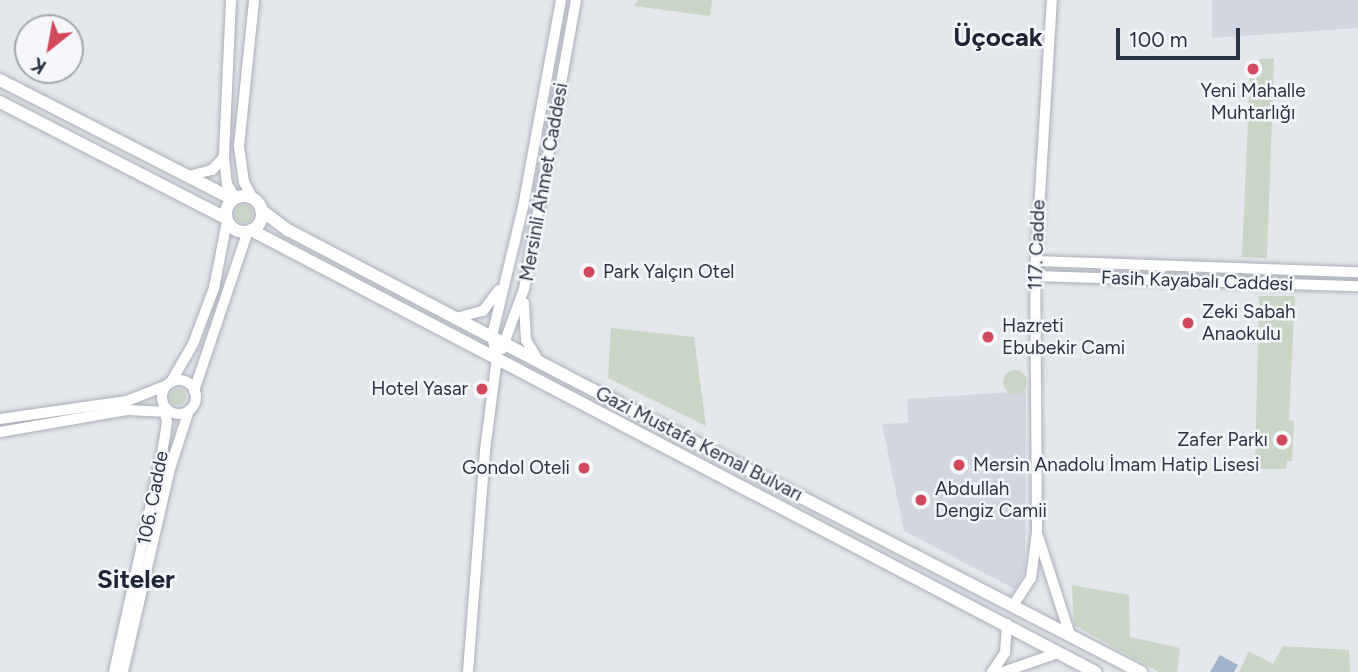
<!DOCTYPE html>
<meta charset="utf-8">
<style>
body{margin:0}
#map{position:relative;width:1358px;height:672px;overflow:hidden;background:#e4e7ec;font-family:Figtree,sans-serif}
div>[style]{position:absolute}
.built>*{inset:0;background:#d2d6de}
.green>*{inset:0;background:#c9d6c5}
.round{border-radius:50%}
.water>*{inset:0;background:#9fb4cc}
.roads{filter:drop-shadow(0 0 2px #a9aeb7) drop-shadow(0 0 2px #a9aeb7)}
.secondary>*{height:10px;margin:-5px;padding:0 5px;transform-origin:5px;border-radius:5px;background:#fff}
.secondary>.ring{margin:-5px;padding:0;box-sizing:content-box;background:none;border:10px solid #fff;border-radius:50%}
.highway>*{height:12px;margin:-6px;padding:0 6px;transform-origin:6px;border-radius:6px;background:#fff}
.highway>.ring{margin:-6px;padding:0;box-sizing:content-box;background:none;border:12px solid #fff;border-radius:50%}
.dots>*{width:19px;height:19px;translate:-50% -50%;box-sizing:border-box;border:4px solid #f4f6f9;border-radius:50%}
span{translate:-50% -50%;white-space:nowrap;text-align:center;line-height:1.15;-webkit-text-stroke:5px #f4f6f9;paint-order:stroke}
.poi-label{font-size:19px;color:#2b3445}
.left{translate:0 -50%;text-align:left}
.right{translate:-100% -50%;text-align:right}
.street-label{font-size:19px;color:#2b3445}
.district-label{font-size:26px;color:#1d2536;font-weight:700}
.north{position:absolute;left:14px;top:14px;width:70px;height:70px;box-sizing:border-box;background:#f4f6f9;border:2px solid #a4a8b1;border-radius:50%;rotate:211deg;font-size:19px;font-weight:700;line-height:28px;text-align:center;color:#2b3445}
.north::after{content:'';display:block;margin:auto;width:24px;height:32px;background:#d1495b;clip-path:polygon(50% 0,100% 100%,50% 72%,0 100%)}
.scale{position:absolute;left:1116px;top:28px;width:124px;height:32px;box-sizing:border-box;border:4px solid #2b3445;border-top:0;padding-left:9px;font-size:21px;line-height:24px;white-space:nowrap;color:#2b3445;-webkit-text-stroke:5px #f4f6f9;paint-order:stroke}
</style>
<div id="map">
<div class="built">
<i style="clip-path:polygon(1212px 0,1358px 0,1358px 28px,1212px 38px)"></i>
<i style="clip-path:polygon(1026px 391px,1025px 570px,1015px 589px,904px 531px,882px 424px,908px 423px,907px 399px)"></i>
</div>
<div class="green">
<i style="clip-path:polygon(638px 0,712px 0,710px 16px,634px 6px)"></i>
<i style="clip-path:polygon(1274px 58px,1267px 258px,1242px 257px,1250px 72px,1260px 72px,1259px 59px)"></i>
<i class="round" style="left:235px;top:205px;width:18px;height:18px"></i>
<i style="clip-path:polygon(1259px 296px,1295px 296px,1289px 420px,1294px 421px,1292px 461px,1287px 461px,1286px 469px,1255px 469px)"></i>
<i style="clip-path:polygon(611px 328px,694px 337px,706px 426px,608px 378px)"></i>
<i class="round" style="left:1003px;top:370px;width:24px;height:24px"></i>
<i class="round" style="left:170px;top:389px;width:16px;height:16px"></i>
<i style="clip-path:polygon(1072px 585px,1129px 595px,1130px 637px,1180px 648px,1177px 672px,1159px 672px,1074px 625px)"></i>
<i style="clip-path:polygon(1283px 646px,1349px 650px,1350px 672px,1239px 672px,1249px 651px,1273px 664px)"></i>
</div>
<div class="water">
<i style="clip-path:polygon(1220px 655px,1238px 665px,1234px 672px,1210px 672px)"></i>
</div>
<div class="roads">
<div class="secondary">
<i style="left:231px;top:0;width:157px;rotate:92.6deg"></i>
<i style="left:224px;top:157px;width:27px;rotate:84deg"></i>
<i style="left:227px;top:184px;width:16px;rotate:60deg"></i>
<i style="left:189px;top:176px;width:24px;rotate:-15deg"></i>
<i style="left:212px;top:170px;width:18px;rotate:-47deg"></i>
<i style="left:252px;top:197px;width:17px;rotate:-118deg"></i>
<i style="left:244px;top:182px;width:36px;rotate:-98deg"></i>
<i style="left:239px;top:146px;width:147px;rotate:-84.1deg"></i>
<i style="left:1036px;top:261px;width:322px;rotate:2deg"></i>
<i style="left:1035px;top:276px;width:323px;rotate:1.8deg"></i>
<i style="left:524px;top:303px;width:37px;rotate:87deg"></i>
<i style="left:526px;top:340px;width:26px;rotate:59deg"></i>
<i style="left:456px;top:318px;width:28px;rotate:-15deg"></i>
<i style="left:483px;top:311px;width:26px;rotate:-53deg"></i>
<i style="left:502px;top:349px;width:64px;rotate:-69.9deg"></i>
<i style="left:524px;top:289px;width:294px;rotate:-79.8deg"></i>
<i class="ring" style="left:162px;top:380px;width:24px;height:24px"></i>
<i style="left:171px;top:382px;width:44px;rotate:-59.9deg"></i>
<i style="left:193px;top:344px;width:60px;rotate:-69.4deg"></i>
<i style="left:214px;top:288px;width:67px;rotate:-78.9deg"></i>
<i style="left:194px;top:391px;width:169px;rotate:-71.4deg"></i>
<i style="left:0;top:419px;width:128px;rotate:-8.1deg"></i>
<i style="left:127px;top:401px;width:43px;rotate:-21.8deg"></i>
<i style="left:0;top:432px;width:129px;rotate:-9.8deg"></i>
<i style="left:127px;top:410px;width:42px;rotate:2.7deg"></i>
<i style="left:1038px;top:536px;width:101px;rotate:72.1deg"></i>
<i style="left:1014px;top:604px;width:31px;rotate:-57deg"></i>
<i style="left:1031px;top:578px;width:46px;rotate:-82.6deg"></i>
<i style="left:1037px;top:532px;width:256px;rotate:-90.4deg"></i>
<i style="left:1035px;top:276px;width:277px;rotate:-86.5deg"></i>
<i style="left:114px;top:672px;width:223px;rotate:-77.6deg"></i>
<i style="left:162px;top:454px;width:32px;rotate:-81deg"></i>
<i style="left:167px;top:422px;width:16px;rotate:-101deg"></i>
<i style="left:123px;top:672px;width:205px;rotate:-77deg"></i>
<i style="left:169px;top:472px;width:65px;rotate:-72.1deg"></i>
<i style="left:468px;top:672px;width:223px;rotate:-85.6deg"></i>
<i style="left:485px;top:450px;width:93px;rotate:-82.6deg"></i>
<i style="left:497px;top:358px;width:23px;rotate:-103deg"></i>
<i style="left:492px;top:336px;width:133px;rotate:-76.5deg"></i>
<i style="left:523px;top:207px;width:210px;rotate:-79.6deg"></i>
<i style="left:992px;top:672px;width:23px;rotate:-56deg"></i>
<i style="left:1005px;top:653px;width:29px;rotate:-86deg"></i>
<i style="left:1003px;top:672px;width:58px;rotate:-19.1deg"></i>
</div>
<div class="highway">
<i style="left:0;top:80px;width:262px;rotate:27.1deg"></i>
<i style="left:0;top:102px;width:254px;rotate:27.2deg"></i>
<i class="ring" style="left:226px;top:196px;width:24px;height:24px"></i>
<i style="left:261px;top:210px;width:34px;rotate:37deg"></i>
<i style="left:288px;top:230px;width:312px;rotate:27.7deg"></i>
<i style="left:564px;top:375px;width:649px;rotate:27.24deg"></i>
<i style="left:251px;top:230px;width:953px;rotate:27.64deg"></i>
</div>
</div>
<div class="dots">
<i style="left:1253px;top:69px;background:#d1495b"></i>
<i style="left:589px;top:272px;background:#d1495b"></i>
<i style="left:1188px;top:323px;background:#d1495b"></i>
<i style="left:988px;top:337px;background:#d1495b"></i>
<i style="left:482px;top:389px;background:#d1495b"></i>
<i style="left:1282px;top:440px;background:#d1495b"></i>
<i style="left:959px;top:465px;background:#d1495b"></i>
<i style="left:584px;top:468px;background:#d1495b"></i>
<i style="left:921px;top:500px;background:#d1495b"></i>
</div>
<div class="poi-label">
<span style="left:1253px;top:102px">Yeni Mahalle<br>Muhtarlığı</span>
<span class="left" style="left:603px;top:272px">Park Yalçın Otel</span>
<span class="left" style="left:1202px;top:323px">Zeki Sabah<br>Anaokulu</span>
<span class="left" style="left:1002px;top:337px">Hazreti<br>Ebubekir Cami</span>
<span class="right" style="left:468px;top:389px">Hotel Yasar</span>
<span class="right" style="left:1268px;top:440px">Zafer Parkı</span>
<span class="left" style="left:973px;top:465px">Mersin Anadolu İmam Hatip Lisesi</span>
<span class="right" style="left:570px;top:468px">Gondol Oteli</span>
<span class="left" style="left:935px;top:500px">Abdullah<br>Dengiz Camii</span>
</div>
<div class="street-label">
<span style="left:544px;top:182px;rotate:-80deg">Mersinli Ahmet Caddesi</span>
<span style="left:1037px;top:245px;rotate:-88deg">117. Cadde</span>
<span style="left:1197px;top:281px;rotate:2deg">Fasih Kayabalı Caddesi</span>
<span style="left:699px;top:444px;rotate:27deg">Gazi Mustafa Kemal Bulvarı</span>
<span style="left:153px;top:498px;rotate:-79deg">106. Cadde</span>
</div>
<div class="district-label">
<span style="left:998px;top:38px">Üçocak</span>
<span style="left:136px;top:580px">Siteler</span>
</div>
<div class="north">K</div>
<div class="scale">100 m</div>
</div>
